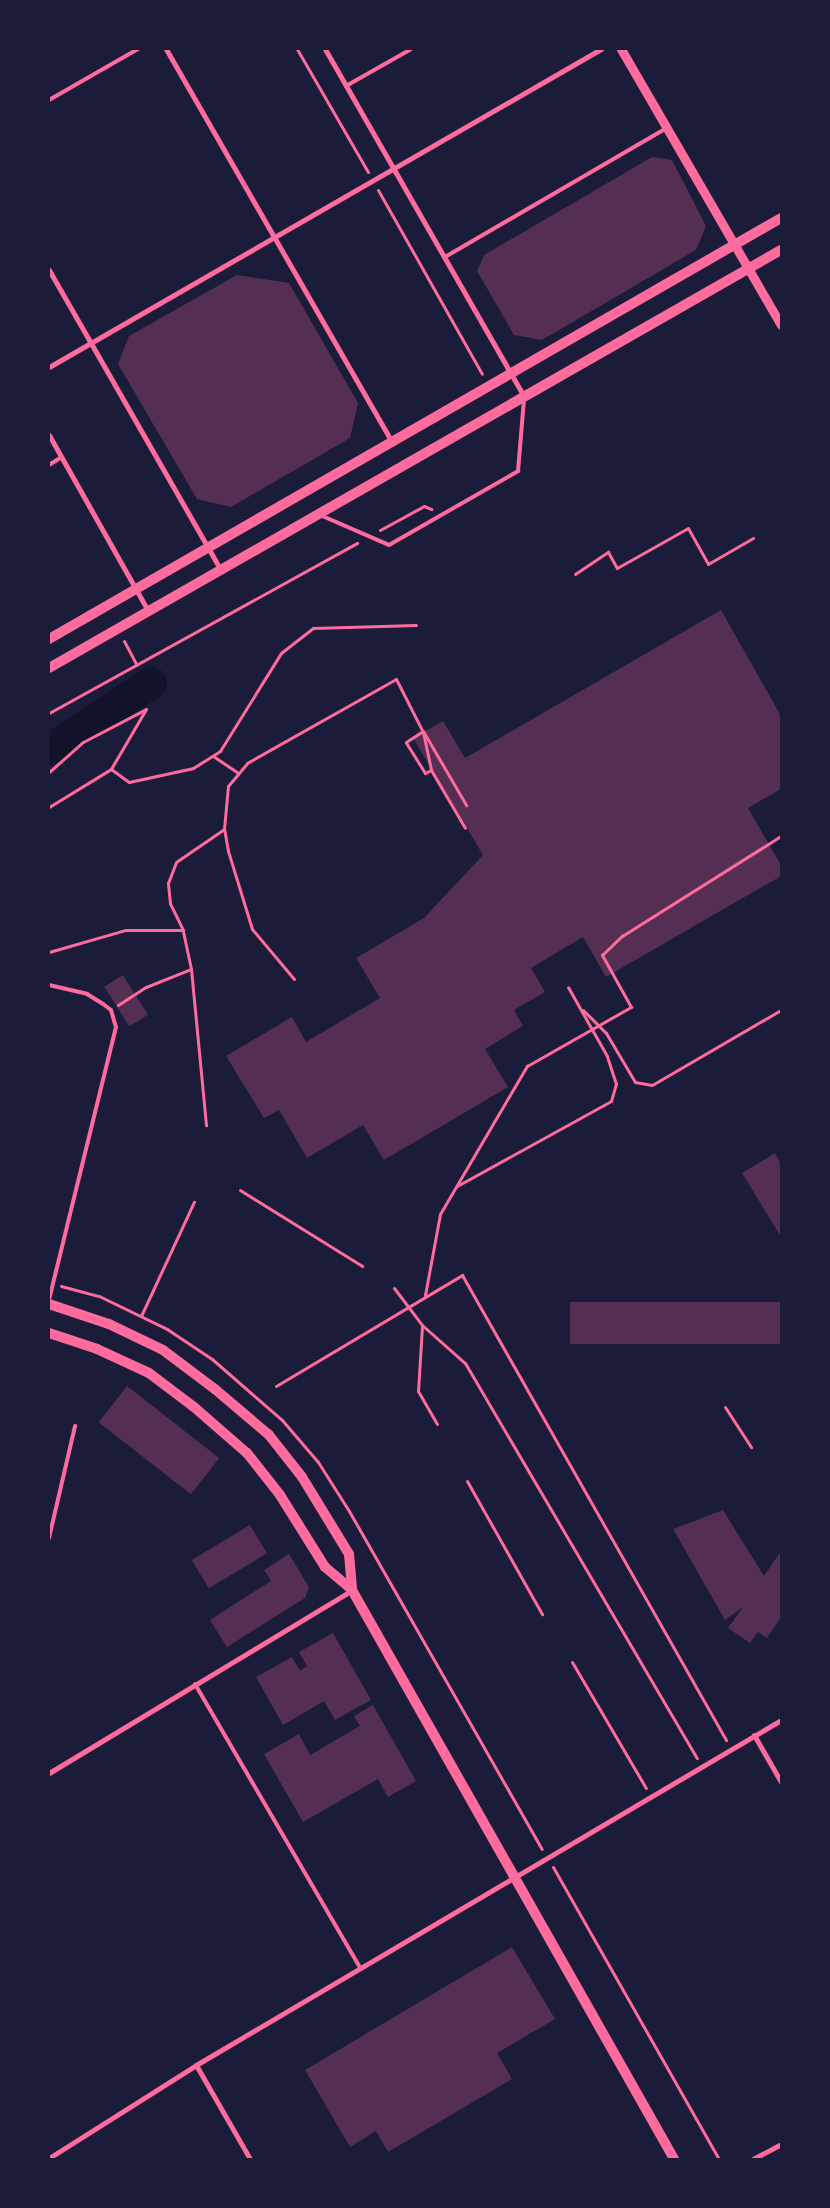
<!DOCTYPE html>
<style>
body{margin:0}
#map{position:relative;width:830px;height:2208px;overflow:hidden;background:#1b1b3a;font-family:Poppins,sans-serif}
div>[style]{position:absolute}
.river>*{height:32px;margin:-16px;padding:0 16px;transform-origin:16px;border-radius:16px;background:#12122b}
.building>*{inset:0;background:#542f53;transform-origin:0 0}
.path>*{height:3px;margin:-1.5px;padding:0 1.5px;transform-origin:1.5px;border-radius:1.5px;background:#ff6b9d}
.service>*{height:4px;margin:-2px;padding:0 2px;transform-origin:2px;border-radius:2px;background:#ff6b9d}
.minor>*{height:5px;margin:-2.5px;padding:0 2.5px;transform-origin:2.5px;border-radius:2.5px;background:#ff6b9d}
.tertiary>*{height:9px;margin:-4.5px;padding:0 4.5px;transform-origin:4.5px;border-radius:4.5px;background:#ff6b9d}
.secondary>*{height:10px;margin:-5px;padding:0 5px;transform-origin:5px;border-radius:5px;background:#ff6b9d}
span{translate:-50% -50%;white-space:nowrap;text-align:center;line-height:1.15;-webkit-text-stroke:4.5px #1b1b3a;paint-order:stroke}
.frame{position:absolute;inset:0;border:50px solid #1b1b3a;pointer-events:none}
</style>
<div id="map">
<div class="river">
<i style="left:49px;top:750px;width:122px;rotate:-33.3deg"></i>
</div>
<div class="building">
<i style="clip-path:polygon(652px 157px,672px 160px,706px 226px,696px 250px,542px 340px,514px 335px,477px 271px,484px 255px)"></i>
<i style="clip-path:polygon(237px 275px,289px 283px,358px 403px,350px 438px,231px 507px,197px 499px,118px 364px,129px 336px)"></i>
<i style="clip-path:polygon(721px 610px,781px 716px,781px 789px,748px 808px,781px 865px,781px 876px,606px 977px,583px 937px,531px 968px,545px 992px,514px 1010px,523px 1026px,485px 1049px,508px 1087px,384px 1160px,363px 1125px,307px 1158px,279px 1110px,264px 1118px,226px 1056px,292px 1017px,306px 1042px,380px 998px,356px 958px,424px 918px,483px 855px,413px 738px,443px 721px,465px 758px)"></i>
<i style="left:123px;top:975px;width:47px;height:22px;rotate:58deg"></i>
<i style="clip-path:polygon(775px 1153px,781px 1164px,781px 1237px,742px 1173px)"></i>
<i style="left:781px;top:1302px;width:42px;height:211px;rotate:90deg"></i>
<i style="left:127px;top:1386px;width:117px;height:46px;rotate:38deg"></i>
<i style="clip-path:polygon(723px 1510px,764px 1576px,781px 1551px,781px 1617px,767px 1638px,758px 1632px,750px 1643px,728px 1628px,743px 1607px,725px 1620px,673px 1529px)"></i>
<i style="left:250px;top:1525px;width:33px;height:68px;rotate:59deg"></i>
<i style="clip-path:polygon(289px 1554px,309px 1587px,305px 1598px,227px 1647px,210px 1620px,271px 1581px,264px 1570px)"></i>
<i style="clip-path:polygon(333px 1633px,371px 1700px,335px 1720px,324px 1701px,283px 1725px,256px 1677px,292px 1657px,300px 1671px,307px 1666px,299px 1652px)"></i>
<i style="clip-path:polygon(373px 1705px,416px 1781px,388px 1797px,378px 1779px,303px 1822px,264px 1754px,299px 1734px,310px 1755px,360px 1726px,354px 1716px)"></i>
<i style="clip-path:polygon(512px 1947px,555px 2019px,497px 2053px,512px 2079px,388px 2152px,376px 2131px,350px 2147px,305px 2070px)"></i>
</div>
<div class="path">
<i style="left:297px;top:49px;width:142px;rotate:60deg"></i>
<i style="left:378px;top:190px;width:211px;rotate:60.5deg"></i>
<i style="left:380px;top:530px;width:50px;rotate:-28.6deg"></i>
<i style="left:424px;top:506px;width:8px;rotate:23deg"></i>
<i style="left:575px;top:574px;width:40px;rotate:-34deg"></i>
<i style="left:608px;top:552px;width:18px;rotate:61deg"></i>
<i style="left:617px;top:568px;width:81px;rotate:-29.4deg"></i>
<i style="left:688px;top:528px;width:41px;rotate:60.9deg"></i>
<i style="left:708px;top:564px;width:52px;rotate:-30deg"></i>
<i style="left:124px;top:641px;width:27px;rotate:62deg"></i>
<i style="left:49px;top:713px;width:352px;rotate:-28.9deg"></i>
<i style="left:213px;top:756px;width:30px;rotate:34deg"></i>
<i style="left:431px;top:770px;width:7px;rotate:153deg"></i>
<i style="left:425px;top:773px;width:36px;rotate:-122deg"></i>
<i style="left:406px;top:742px;width:20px;rotate:-33deg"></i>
<i style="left:423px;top:731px;width:86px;rotate:59.8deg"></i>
<i style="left:49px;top:772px;width:45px;rotate:-41.4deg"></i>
<i style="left:83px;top:742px;width:71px;rotate:-27.6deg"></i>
<i style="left:146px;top:709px;width:69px;rotate:120.3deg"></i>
<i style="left:49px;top:807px;width:73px;rotate:-31.5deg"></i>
<i style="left:111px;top:769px;width:22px;rotate:36deg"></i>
<i style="left:129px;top:782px;width:66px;rotate:-12.3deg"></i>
<i style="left:193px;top:768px;width:32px;rotate:-32deg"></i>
<i style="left:220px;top:751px;width:115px;rotate:-58.1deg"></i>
<i style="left:281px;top:653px;width:41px;rotate:-38deg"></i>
<i style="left:313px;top:628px;width:103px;rotate:-1.7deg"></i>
<i style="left:49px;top:952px;width:79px;rotate:-16.1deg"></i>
<i style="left:125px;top:930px;width:57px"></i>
<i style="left:191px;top:969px;width:157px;rotate:84.5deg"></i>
<i style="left:294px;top:979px;width:65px;rotate:-130deg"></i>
<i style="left:252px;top:929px;width:82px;rotate:-107.1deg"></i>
<i style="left:228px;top:851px;width:22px;rotate:-100deg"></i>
<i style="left:224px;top:829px;width:43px;rotate:-84.7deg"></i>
<i style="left:228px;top:786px;width:30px;rotate:-50deg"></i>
<i style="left:247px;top:763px;width:171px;rotate:-29.4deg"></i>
<i style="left:396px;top:679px;width:59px;rotate:63deg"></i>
<i style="left:423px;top:732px;width:39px;rotate:78deg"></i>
<i style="left:431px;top:770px;width:67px;rotate:59.6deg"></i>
<i style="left:118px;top:1005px;width:33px;rotate:-33deg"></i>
<i style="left:146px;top:987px;width:48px;rotate:-21.8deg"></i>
<i style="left:191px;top:969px;width:40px;rotate:-102deg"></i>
<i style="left:183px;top:930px;width:30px;rotate:-116deg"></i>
<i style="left:170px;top:903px;width:20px;rotate:-96deg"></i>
<i style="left:168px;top:883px;width:22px;rotate:-69deg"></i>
<i style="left:176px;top:862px;width:58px;rotate:-34.5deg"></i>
<i style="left:583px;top:1010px;width:33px;rotate:45deg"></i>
<i style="left:606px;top:1033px;width:57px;rotate:59.4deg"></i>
<i style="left:635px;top:1082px;width:17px;rotate:10deg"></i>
<i style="left:652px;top:1085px;width:149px;rotate:-30.2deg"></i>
<i style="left:457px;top:1186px;width:176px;rotate:-28.9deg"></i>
<i style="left:611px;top:1101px;width:18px;rotate:-74deg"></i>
<i style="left:616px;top:1084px;width:29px;rotate:-108deg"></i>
<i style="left:607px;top:1056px;width:79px;rotate:-119.5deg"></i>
<i style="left:240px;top:1190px;width:144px;rotate:31.9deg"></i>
<i style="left:61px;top:1286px;width:39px;rotate:15deg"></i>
<i style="left:99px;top:1296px;width:76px;rotate:25.9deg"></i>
<i style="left:167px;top:1329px;width:54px;rotate:33.7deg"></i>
<i style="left:212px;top:1359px;width:93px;rotate:41.1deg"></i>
<i style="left:282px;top:1420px;width:55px;rotate:49.4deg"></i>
<i style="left:318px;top:1462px;width:58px;rotate:57.7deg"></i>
<i style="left:349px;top:1511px;width:389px;rotate:60.3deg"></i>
<i style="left:394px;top:1288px;width:46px;rotate:52.9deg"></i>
<i style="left:422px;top:1325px;width:57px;rotate:41.5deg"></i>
<i style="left:465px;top:1363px;width:458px;rotate:59.6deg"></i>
<i style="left:425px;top:1295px;width:82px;rotate:-79.5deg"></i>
<i style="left:440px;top:1214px;width:172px;rotate:-59.6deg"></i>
<i style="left:527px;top:1066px;width:120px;rotate:-29.6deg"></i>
<i style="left:631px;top:1007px;width:60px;rotate:-119.1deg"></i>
<i style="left:602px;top:955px;width:28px;rotate:-44deg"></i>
<i style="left:622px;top:936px;width:188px;rotate:-32.2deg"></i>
<i style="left:141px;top:1316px;width:126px;rotate:-65.1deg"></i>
<i style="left:422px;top:1326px;width:65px;rotate:93.5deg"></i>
<i style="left:418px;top:1391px;width:38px;rotate:60deg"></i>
<i style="left:276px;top:1386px;width:217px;rotate:-30.8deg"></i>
<i style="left:462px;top:1275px;width:535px;rotate:60.41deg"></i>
<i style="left:725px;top:1407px;width:48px;rotate:57deg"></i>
<i style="left:467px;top:1481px;width:153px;rotate:60.6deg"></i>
<i style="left:572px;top:1662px;width:146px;rotate:59.6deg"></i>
<i style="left:553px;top:1867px;width:336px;rotate:60.4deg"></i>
</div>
<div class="service">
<i style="left:346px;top:86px;width:75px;rotate:-29.6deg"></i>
<i style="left:49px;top:100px;width:103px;rotate:-29.8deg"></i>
<i style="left:445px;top:257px;width:257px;rotate:-30.2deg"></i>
<i style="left:49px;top:465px;width:15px;rotate:-32deg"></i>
<i style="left:320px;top:515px;width:75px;rotate:23.5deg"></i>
<i style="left:389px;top:545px;width:149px;rotate:-29.8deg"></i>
<i style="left:518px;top:471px;width:72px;rotate:-85.2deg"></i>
<i style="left:49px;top:985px;width:39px;rotate:13deg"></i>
<i style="left:87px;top:994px;width:19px;rotate:32deg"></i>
<i style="left:103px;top:1004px;width:10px;rotate:37deg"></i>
<i style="left:111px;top:1010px;width:18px;rotate:74deg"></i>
<i style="left:116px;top:1027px;width:281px;rotate:103.8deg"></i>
<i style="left:49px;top:1538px;width:115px;rotate:-76.9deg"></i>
<i style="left:195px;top:1684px;width:328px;rotate:59.8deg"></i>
</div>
<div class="minor">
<i style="left:166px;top:49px;width:453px;rotate:60.1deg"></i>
<i style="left:325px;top:49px;width:401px;rotate:60.2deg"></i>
<i style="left:49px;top:270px;width:346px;rotate:60.2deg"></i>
<i style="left:49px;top:367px;width:637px;rotate:-29.95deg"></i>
<i style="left:49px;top:435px;width:202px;rotate:60.6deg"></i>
<i style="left:754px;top:1735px;width:54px;rotate:60.1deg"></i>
<i style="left:49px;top:1773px;width:354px;rotate:-31.1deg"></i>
<i style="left:196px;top:2065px;width:108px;rotate:60.1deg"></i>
<i style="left:49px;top:2158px;width:174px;rotate:-32.3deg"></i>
<i style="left:196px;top:2065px;width:679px;rotate:-30.53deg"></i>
<i style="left:753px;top:2159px;width:32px;rotate:-28deg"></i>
</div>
<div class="tertiary">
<i style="left:621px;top:49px;width:319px;rotate:59.9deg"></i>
</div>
<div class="secondary">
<i style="left:49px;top:639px;width:844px;rotate:-29.9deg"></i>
<i style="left:49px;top:668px;width:843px;rotate:-29.73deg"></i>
<i style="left:49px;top:1304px;width:63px;rotate:18.4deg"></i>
<i style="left:109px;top:1324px;width:60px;rotate:25.7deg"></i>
<i style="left:163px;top:1350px;width:66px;rotate:37deg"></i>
<i style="left:216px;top:1390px;width:70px;rotate:40.3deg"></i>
<i style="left:269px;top:1435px;width:53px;rotate:51.8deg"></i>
<i style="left:302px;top:1477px;width:90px;rotate:58.6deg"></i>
<i style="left:349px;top:1554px;width:36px;rotate:85deg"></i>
<i style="left:49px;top:1333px;width:51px;rotate:18.4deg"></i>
<i style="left:97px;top:1349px;width:57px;rotate:24.8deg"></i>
<i style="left:149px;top:1373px;width:56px;rotate:37.1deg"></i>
<i style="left:194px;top:1407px;width:70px;rotate:41deg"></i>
<i style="left:247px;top:1453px;width:53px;rotate:51.8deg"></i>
<i style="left:280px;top:1495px;width:85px;rotate:58deg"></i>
<i style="left:325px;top:1567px;width:35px;rotate:40deg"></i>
<i style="left:352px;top:1590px;width:654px;rotate:60.49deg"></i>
</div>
<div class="frame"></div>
</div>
